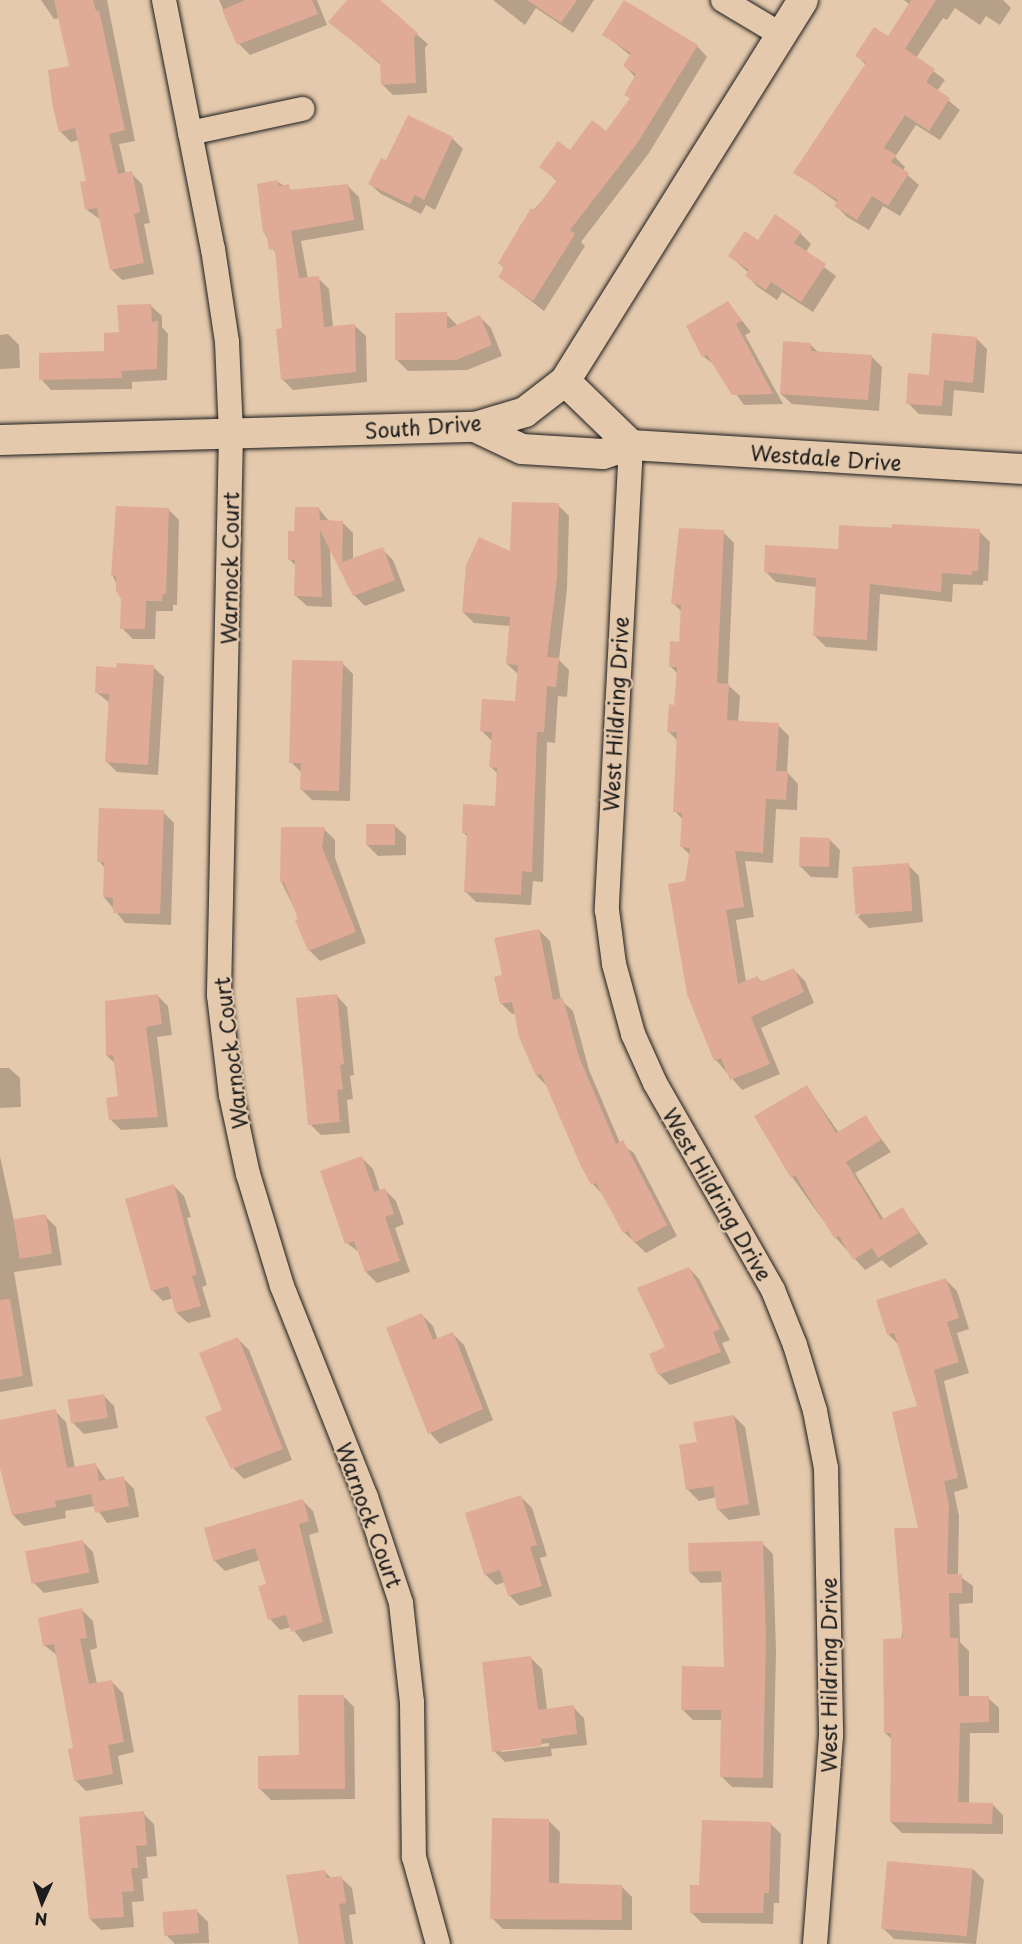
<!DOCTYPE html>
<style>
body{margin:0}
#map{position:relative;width:1022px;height:1944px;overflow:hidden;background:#e4c9ac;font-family:"Playpen Sans",sans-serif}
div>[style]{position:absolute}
.shadow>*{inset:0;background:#0003}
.building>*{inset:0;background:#e0ab96;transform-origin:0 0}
.roads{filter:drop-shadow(0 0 2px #1c1c1c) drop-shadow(0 0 2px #1c1c1c)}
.minor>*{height:24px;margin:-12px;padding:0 12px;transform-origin:12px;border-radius:12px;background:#e4c9ac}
.tertiary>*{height:30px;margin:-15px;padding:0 15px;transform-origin:15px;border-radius:15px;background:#e4c9ac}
span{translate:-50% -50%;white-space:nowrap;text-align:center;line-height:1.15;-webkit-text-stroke:4.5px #e4c9ac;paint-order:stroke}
.street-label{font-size:21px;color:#1c1c1c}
.north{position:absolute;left:12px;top:1872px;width:60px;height:60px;-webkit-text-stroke:4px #e4c9ac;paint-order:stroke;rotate:183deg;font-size:16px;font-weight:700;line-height:24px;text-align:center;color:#1c1c1c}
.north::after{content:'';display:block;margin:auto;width:21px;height:27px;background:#1c1c1c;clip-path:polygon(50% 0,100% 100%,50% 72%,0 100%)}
</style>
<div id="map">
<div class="shadow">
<i style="clip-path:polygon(41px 0,107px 0,135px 141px,119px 144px,126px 174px,131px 173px,142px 184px,150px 223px,144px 224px,154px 274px,122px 280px,111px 269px,101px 220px,87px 210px,88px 182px,79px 140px,71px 142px,60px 131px,71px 67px,59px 18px,54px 19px)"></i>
<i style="clip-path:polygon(219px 0,317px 0,327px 25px,250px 55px,239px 44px)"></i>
<i style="clip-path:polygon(349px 0,377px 0,428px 44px,425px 48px,427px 93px,393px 95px,382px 84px,381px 65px,330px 22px)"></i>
<i style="clip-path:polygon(493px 0,594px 0,573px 33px,536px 8px,525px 25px)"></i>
<i style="clip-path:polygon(904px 0,1003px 0,1011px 8px,1000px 25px,986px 16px,980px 25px,955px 8px,947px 20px,943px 18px,916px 58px,945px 80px,937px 91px,960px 110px,940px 140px,916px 125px,895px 157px,905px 167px,903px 171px,919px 185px,900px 216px,883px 206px,869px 230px,847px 217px,836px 206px,838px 203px,795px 172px,866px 65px,857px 56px,888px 38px,910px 5px)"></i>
<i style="clip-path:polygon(604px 34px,697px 46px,707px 57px,649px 153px,581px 242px,585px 246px,544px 311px,500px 277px,520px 226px,558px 182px,541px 167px,606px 133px,631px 99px,626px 94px,636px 78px,625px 66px,631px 56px)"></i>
<i style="clip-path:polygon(452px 138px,463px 149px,435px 210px,426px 205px,421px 214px,381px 194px,370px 184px,387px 162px)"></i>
<i style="clip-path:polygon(278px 182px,293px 191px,348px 186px,359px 197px,364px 230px,301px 241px,308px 279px,318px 278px,329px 289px,333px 327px,355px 326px,366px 336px,367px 382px,293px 390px,282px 379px,284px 329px,277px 256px,264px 232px)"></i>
<i style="clip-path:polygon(800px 233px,811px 244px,805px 253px,836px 276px,813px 312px,782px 292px,777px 300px,758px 287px,747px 276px,749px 273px,730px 256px,759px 242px)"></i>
<i style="clip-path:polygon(728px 303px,751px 332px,745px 335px,783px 404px,744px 405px,716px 366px,703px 356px)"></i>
<i style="clip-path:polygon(151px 306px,162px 316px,162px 327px,168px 334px,167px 380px,132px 382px,132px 389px,51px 390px,41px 379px,106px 353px)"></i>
<i style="clip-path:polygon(446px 314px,458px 326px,480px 317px,491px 328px,502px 356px,467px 370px,408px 371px,397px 360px)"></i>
<i style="clip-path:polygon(8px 334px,19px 345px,20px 368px,0 369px,0 335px)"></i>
<i style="clip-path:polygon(976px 338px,987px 349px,984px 393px,954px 390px,952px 416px,919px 414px,908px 403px)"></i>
<i style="clip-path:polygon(810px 344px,819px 353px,871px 356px,882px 367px,879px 411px,792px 404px,781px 394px)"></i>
<i style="clip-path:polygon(558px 505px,569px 516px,567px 589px,559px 660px,569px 670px,567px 697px,558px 696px,555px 743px,547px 742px,543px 882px,533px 881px,531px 905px,476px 902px,465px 891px,468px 837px,463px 832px,496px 807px,498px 774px,491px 767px,493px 742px,481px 730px,516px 703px,519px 675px,507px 664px,511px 626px,474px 623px,463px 612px,511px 553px)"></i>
<i style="clip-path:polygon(168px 509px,179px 520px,177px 605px,173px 605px,173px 611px,156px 611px,155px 639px,133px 639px,122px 628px,123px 599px,113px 576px)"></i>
<i style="clip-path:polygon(319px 509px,330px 522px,342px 522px,353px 533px,353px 560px,382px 549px,393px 560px,405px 591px,365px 606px,354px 595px,330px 547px,332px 607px,307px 606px,296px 596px,297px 567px,289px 559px,296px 533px)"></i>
<i style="clip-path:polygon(840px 526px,979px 531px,990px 542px,988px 581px,983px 581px,983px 585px,953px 584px,952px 602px,880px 594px,877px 651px,826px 647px,815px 636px,817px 587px,776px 582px,765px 571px,839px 551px)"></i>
<i style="clip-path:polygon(723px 532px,734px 543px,728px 685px,740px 696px,738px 722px,778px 725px,789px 736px,787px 772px,798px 784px,797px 810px,776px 809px,773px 863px,745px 861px,754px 917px,736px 920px,746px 982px,757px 977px,763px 983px,794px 970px,805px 981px,814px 1003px,761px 1028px,780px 1074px,742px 1090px,716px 1060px,686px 882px,691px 856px,682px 847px,683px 820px,675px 811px,678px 741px,668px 731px,676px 706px,678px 674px,670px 666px,680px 643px,682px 612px,673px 603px)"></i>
<i style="clip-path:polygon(342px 663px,353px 674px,350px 801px,312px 800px,301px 789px,302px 773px,291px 762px)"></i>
<i style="clip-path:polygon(153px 667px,164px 677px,158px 775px,117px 772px,106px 761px,110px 703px,96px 692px,98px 668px)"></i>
<i style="clip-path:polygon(163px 812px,174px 823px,171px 925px,125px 923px,104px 897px,105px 868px,99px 861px)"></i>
<i style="clip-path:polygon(395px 826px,406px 836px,406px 855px,378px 856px,367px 845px)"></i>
<i style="clip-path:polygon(324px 829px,335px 840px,335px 858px,366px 943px,320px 961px,309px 950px,300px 920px,281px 881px)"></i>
<i style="clip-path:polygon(829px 839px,840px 850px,838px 878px,811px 877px,800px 866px)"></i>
<i style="clip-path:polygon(908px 865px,919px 876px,923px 922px,869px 928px,858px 917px)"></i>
<i style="clip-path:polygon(539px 930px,550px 941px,561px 1000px,573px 1011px,589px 1070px,620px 1143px,634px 1153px,677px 1236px,646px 1253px,624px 1232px,603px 1195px,593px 1184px,548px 1087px,537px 1076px,521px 1037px,516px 1013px,512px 1014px,501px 1003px,503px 977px)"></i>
<i style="clip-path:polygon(157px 995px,168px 1006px,172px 1035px,157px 1037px,168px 1127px,121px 1130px,110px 1119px,120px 1097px,116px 1064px,107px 1056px)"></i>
<i style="clip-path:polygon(337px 996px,347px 1007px,354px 1075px,350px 1076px,353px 1099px,347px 1100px,350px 1133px,321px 1135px,310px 1124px)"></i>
<i style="clip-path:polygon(0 1068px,9px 1068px,20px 1078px,21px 1107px,0 1108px)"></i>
<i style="clip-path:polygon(807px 1087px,839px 1133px,865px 1117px,891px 1152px,855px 1173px,884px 1220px,902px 1209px,928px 1244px,890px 1268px,882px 1260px,865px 1270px,836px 1238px,792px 1177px)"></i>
<i style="clip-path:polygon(0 1156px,14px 1221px,45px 1216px,56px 1227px,62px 1265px,14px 1272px,33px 1386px,0 1392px)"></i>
<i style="clip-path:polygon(362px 1158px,373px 1169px,380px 1191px,385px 1190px,396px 1201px,404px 1224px,395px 1228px,410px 1272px,377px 1283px,366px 1272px,360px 1253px,347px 1243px)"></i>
<i style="clip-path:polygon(173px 1185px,184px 1196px,191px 1217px,187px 1218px,207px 1285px,202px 1287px,211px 1317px,188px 1323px,177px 1313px,173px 1298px,163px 1301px,152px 1290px)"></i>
<i style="clip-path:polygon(689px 1268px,699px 1279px,730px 1340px,722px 1343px,731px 1363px,670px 1385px,659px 1374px)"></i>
<i style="clip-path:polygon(946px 1280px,957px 1291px,969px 1329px,957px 1333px,969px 1373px,944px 1381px,968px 1488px,954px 1492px,959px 1516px,958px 1575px,973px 1586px,973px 1603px,959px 1604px,960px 1642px,969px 1651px,969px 1698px,988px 1698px,999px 1708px,999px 1733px,970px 1733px,969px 1804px,992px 1804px,1003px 1815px,1003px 1834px,902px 1833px,891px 1822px,893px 1740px,885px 1733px,920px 1529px,919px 1408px,899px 1345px,888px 1334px)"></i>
<i style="clip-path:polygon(422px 1315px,433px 1326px,438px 1340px,453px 1334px,464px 1345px,493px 1420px,440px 1444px,430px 1433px)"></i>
<i style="clip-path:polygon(238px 1339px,249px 1350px,292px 1460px,244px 1479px,233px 1468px,224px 1411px)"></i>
<i style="clip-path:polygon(103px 1395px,114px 1406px,118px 1428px,84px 1434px,73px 1423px)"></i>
<i style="clip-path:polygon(55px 1411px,66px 1422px,75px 1468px,95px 1464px,107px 1481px,123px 1478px,134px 1489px,139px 1517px,107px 1523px,95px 1506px,65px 1511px,66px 1518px,24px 1526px,13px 1515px,0 1467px,0 1422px)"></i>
<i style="clip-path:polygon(734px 1416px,745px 1427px,760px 1515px,729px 1520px,718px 1509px,717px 1497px,699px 1501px,688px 1490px,698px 1443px)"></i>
<i style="clip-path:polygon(521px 1497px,532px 1508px,547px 1556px,540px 1558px,552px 1596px,520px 1606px,509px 1595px,505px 1582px,496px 1585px,485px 1574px)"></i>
<i style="clip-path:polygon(302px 1500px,313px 1511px,319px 1532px,309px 1535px,333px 1633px,303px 1642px,291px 1627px,280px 1630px,270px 1619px,268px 1585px,260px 1560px,225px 1571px,214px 1560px)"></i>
<i style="clip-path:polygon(83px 1542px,93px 1552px,99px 1583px,44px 1593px,33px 1582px)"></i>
<i style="clip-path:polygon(762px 1543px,773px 1554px,776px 1651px,773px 1788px,732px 1787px,721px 1776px,722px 1720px,693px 1720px,682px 1709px,726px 1669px,723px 1582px,701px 1583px,690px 1572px)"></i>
<i style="clip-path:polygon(82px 1610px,93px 1621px,97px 1648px,90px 1650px,97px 1684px,112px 1682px,123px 1693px,134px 1752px,118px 1756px,123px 1784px,86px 1791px,75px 1780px,75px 1749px,58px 1656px,44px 1645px)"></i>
<i style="clip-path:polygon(evenodd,531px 1658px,542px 1669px,547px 1710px,573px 1707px,584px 1718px,587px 1745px,551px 1749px,552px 1756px,505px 1762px,494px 1751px,531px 1658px,549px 1743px,549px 1746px,501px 1752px,501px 1749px,549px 1743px)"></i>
<i style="clip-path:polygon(343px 1696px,354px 1707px,355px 1799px,271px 1800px,260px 1789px,300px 1757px)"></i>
<i style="clip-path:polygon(143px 1813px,154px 1824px,157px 1856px,146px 1857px,148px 1878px,142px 1879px,144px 1901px,132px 1902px,134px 1927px,101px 1930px,90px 1919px)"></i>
<i style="clip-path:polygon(549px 1821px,560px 1832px,559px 1885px,621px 1886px,632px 1897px,632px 1930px,503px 1929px,492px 1918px)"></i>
<i style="clip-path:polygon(770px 1823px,781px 1834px,779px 1903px,774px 1903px,773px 1924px,702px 1923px,691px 1912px,701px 1887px)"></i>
<i style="clip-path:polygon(973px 1869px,984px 1880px,976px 1944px,894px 1939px,883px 1928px)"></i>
<i style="clip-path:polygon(324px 1871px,332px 1879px,341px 1878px,352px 1888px,356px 1914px,349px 1915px,353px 1944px,299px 1944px,287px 1876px)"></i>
<i style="clip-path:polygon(197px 1911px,208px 1922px,209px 1943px,175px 1944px,166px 1935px)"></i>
</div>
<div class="building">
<i style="clip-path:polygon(54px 0,93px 0,96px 11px,99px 10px,125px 130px,109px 134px,118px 174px,132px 171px,140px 212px,134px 214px,144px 263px,110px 270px,97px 208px,85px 210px,80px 182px,86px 181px,75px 128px,59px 132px,52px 103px,48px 70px,69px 66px)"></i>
<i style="clip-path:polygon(245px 0,312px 0,318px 14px,237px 45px,222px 10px)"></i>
<i style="clip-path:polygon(347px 0,380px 0,418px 33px,414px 37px,416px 83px,381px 85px,380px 63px,328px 22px)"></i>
<i style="clip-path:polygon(527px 0,577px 0,561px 23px)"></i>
<i style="clip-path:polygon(624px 0,698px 45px,638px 142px,570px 230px,575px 234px,533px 301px,498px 277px,504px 268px,498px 263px,531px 208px,535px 210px,557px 180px,539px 167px,558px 141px,570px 150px,592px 120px,606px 131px,630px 98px,624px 95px,636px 74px,623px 66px,631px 53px,602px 35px)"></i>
<i style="clip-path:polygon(911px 0,936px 0,905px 49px,935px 69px,926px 82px,950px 98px,929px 131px,905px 115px,884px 148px,896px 155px,891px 162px,909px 173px,888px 206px,872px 196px,857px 220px,834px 206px,838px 200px,793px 173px,866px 63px,855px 56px,874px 27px,888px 36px)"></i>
<i style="clip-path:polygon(408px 115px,453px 137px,424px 200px,415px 195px,410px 204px,368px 184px,381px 158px,386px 160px)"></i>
<i style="clip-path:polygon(278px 180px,279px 186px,289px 184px,290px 190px,348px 184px,354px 220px,291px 231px,299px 278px,319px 276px,324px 327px,355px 324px,356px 372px,281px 380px,276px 329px,282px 328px,275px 249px,269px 250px,266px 233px,263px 233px,257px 184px)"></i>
<i style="clip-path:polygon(775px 214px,801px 232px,794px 243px,826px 264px,801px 302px,771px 282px,766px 290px,745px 276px,749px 270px,728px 256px,745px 231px,758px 240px)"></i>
<i style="clip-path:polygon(728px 301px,742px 321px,736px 324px,773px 394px,732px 395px,707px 355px,702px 357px,686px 326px)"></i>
<i style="clip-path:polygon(151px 304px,152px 322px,158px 321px,157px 369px,121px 371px,122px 378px,39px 380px,39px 353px,104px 351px,104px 333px,119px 332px,117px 305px)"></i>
<i style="clip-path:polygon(447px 312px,447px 329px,480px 315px,492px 345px,456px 360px,395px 360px,395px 313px)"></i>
<i style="clip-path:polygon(932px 333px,977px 337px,973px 383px,944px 380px,942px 406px,906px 404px,908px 373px,929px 375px)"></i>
<i style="clip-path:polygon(783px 341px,811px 343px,811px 351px,872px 355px,868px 400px,780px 394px)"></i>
<i style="clip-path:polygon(512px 502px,559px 503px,557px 578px,547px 657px,559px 658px,556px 687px,547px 686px,544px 732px,537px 732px,532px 872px,522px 871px,521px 895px,464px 892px,467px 833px,462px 833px,463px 804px,495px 806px,497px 768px,489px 767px,492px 732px,480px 731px,482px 699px,515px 701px,518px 665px,506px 664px,510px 617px,462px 612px,466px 565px,479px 537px,510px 551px)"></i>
<i style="clip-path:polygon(116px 506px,169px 508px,166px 594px,163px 594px,162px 601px,146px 601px,145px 629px,120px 629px,121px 599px,116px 591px,116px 576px,111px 576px)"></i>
<i style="clip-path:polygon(295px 507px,319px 507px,320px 520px,343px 521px,342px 562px,383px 547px,395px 580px,353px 596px,320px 530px,322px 597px,294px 596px,295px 560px,288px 560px,288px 531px,294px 531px)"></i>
<i style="clip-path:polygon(892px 524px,980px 529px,978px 571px,972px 571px,972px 575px,942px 573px,941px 592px,870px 584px,867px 640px,813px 636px,816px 578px,764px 572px,765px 545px,838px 549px,839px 525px,892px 528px)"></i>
<i style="clip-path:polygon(679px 528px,724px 530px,717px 683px,729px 684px,727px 720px,779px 723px,776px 771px,788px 771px,786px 800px,766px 799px,763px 853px,735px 851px,744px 907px,726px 910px,738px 984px,758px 976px,760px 982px,794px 968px,804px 992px,751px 1017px,770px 1064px,730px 1080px,721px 1058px,714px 1061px,687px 994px,668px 884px,685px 881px,690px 848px,680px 847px,682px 813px,673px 812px,677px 732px,667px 732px,669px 704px,674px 705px,677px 667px,669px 667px,670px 641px,679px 642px,681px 605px,671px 604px)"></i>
<i style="clip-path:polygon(292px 660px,343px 661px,339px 791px,300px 790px,301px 763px,289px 763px)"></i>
<i style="clip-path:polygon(117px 663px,154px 665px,148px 765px,105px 762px,109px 694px,95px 693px,96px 666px,116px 668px)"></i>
<i style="clip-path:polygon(99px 808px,164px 810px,160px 914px,113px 913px,113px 898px,103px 897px,104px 862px,97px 862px)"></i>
<i style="left:366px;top:824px;width:29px;height:21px"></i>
<i style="clip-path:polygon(281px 827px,325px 827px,322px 847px,356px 932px,308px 951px,295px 920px,298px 919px,284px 882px,280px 882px)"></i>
<i style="left:800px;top:837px;width:30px;height:29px;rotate:2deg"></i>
<i style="left:909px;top:863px;width:48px;height:57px;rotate:86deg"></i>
<i style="clip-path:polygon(539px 929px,553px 1000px,563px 998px,579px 1057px,616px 1144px,623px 1140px,667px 1225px,634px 1243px,628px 1231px,623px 1233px,596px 1183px,591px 1185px,580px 1164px,541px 1074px,536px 1076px,519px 1037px,512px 1002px,500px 1004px,494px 977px,502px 975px,494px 938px)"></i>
<i style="clip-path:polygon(158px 994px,162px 1024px,146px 1027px,158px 1117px,109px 1120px,106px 1098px,118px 1096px,113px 1055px,106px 1056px,105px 1001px)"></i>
<i style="clip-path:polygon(337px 994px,344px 1064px,340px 1065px,343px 1089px,337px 1090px,340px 1122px,308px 1125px,296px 998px)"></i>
<i style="clip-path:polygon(807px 1085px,836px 1133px,866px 1115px,881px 1140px,846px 1162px,881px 1220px,903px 1207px,918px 1233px,878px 1258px,872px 1248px,853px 1260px,839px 1236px,835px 1239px,795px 1175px,791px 1178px,754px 1116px)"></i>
<i style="clip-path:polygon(362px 1156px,374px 1192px,385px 1188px,394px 1214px,385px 1217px,400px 1261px,365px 1272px,354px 1241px,345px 1244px,320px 1171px)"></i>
<i style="clip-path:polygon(174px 1184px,197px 1274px,192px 1276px,201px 1306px,176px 1313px,168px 1286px,151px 1291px,125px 1199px)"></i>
<i style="left:46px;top:1214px;width:40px;height:33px;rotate:81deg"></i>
<i style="clip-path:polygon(689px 1267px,720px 1329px,713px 1332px,721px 1352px,658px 1375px,649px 1354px,665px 1347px,637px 1288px)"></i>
<i style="clip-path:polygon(946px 1278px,959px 1318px,947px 1322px,959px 1362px,934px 1370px,958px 1478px,944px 1481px,949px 1505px,947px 1574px,962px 1574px,962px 1593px,949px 1593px,950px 1638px,958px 1638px,959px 1696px,989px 1696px,989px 1722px,960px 1723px,958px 1802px,993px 1803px,992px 1824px,890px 1822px,891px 1733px,884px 1733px,883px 1639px,903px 1638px,894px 1528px,918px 1528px,892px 1412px,917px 1406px,894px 1333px,887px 1335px,876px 1300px)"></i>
<i style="clip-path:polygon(10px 1299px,23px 1376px,0 1380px,0 1300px)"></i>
<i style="clip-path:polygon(422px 1313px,433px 1340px,453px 1332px,483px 1409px,428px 1434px,386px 1328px)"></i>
<i style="clip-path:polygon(238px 1337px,283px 1449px,231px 1469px,205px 1417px,222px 1410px,199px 1353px)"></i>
<i style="left:104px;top:1394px;width:24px;height:37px;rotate:81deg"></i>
<i style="clip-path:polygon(56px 1409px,67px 1468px,96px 1463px,99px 1481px,124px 1476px,129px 1506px,95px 1513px,91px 1494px,55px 1501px,56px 1507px,12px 1515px,0 1468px,0 1420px)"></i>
<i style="clip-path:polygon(734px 1415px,749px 1504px,717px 1510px,713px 1486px,686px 1490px,679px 1445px,697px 1442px,693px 1422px)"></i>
<i style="clip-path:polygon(521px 1495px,537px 1545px,530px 1547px,542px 1586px,508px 1596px,500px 1570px,484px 1575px,465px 1513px)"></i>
<i style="clip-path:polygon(303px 1499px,309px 1521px,299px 1524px,323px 1622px,291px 1632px,286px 1615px,268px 1620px,258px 1586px,266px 1584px,255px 1548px,213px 1561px,204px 1528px)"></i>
<i style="left:83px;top:1540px;width:33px;height:59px;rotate:79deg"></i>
<i style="clip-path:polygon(763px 1541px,766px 1639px,763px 1778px,720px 1777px,721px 1710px,681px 1710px,682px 1666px,724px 1667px,721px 1571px,689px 1572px,688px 1543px)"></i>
<i style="clip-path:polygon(82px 1608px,87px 1638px,80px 1639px,89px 1684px,112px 1680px,124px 1742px,108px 1745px,113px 1774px,74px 1781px,68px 1749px,73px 1748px,54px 1644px,43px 1646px,38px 1618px)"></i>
<i style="clip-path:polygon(531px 1656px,538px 1710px,574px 1705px,577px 1734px,541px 1739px,542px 1746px,492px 1752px,482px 1662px)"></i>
<i style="clip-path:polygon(298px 1695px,344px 1695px,345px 1789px,258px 1789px,258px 1756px,299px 1755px)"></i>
<i style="clip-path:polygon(144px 1811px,147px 1845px,136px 1846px,138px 1868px,131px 1868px,134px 1891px,122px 1892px,124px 1917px,89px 1919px,79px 1817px)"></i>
<i style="clip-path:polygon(492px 1818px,549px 1819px,549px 1883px,622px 1885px,622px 1920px,490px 1919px)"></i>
<i style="clip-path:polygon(702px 1820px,771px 1822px,769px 1893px,764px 1893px,763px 1913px,690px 1913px,690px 1885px,699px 1885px)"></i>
<i style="left:887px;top:1861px;width:86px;height:68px;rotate:5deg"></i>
<i style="clip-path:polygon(325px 1870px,326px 1878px,342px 1876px,346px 1903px,339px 1904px,345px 1944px,299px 1944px,286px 1875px)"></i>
<i style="left:197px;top:1909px;width:24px;height:35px;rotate:85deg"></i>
</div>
<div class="roads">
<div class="minor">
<i style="left:164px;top:0;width:254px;rotate:78.9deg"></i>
<i style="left:213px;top:249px;width:94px;rotate:81.4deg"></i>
<i style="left:227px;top:342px;width:92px;rotate:87.5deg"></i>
<i style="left:231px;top:434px;width:561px;rotate:91.23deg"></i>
<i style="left:219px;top:995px;width:101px;rotate:83.2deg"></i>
<i style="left:231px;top:1095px;width:81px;rotate:77.9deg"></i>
<i style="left:248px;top:1174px;width:117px;rotate:73.1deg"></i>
<i style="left:282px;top:1286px;width:227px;rotate:68.3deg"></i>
<i style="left:366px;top:1497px;width:112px;rotate:71.7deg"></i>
<i style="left:401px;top:1603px;width:100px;rotate:83.7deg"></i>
<i style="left:412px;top:1702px;width:155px;rotate:89.3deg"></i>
<i style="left:414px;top:1857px;width:90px;rotate:74.6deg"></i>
<i style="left:723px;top:0;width:66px;rotate:30.8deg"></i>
<i style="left:190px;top:133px;width:115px;rotate:-12.1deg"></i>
<i style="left:631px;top:445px;width:466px;rotate:93deg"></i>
<i style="left:607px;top:910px;width:54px;rotate:82.6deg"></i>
<i style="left:614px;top:964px;width:73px;rotate:74.8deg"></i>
<i style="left:633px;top:1034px;width:54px;rotate:65.8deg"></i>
<i style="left:655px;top:1083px;width:238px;rotate:60.3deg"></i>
<i style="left:773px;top:1290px;width:59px;rotate:68.2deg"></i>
<i style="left:795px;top:1345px;width:69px;rotate:73.1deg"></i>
<i style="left:815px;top:1411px;width:58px;rotate:79.1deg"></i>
<i style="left:826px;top:1468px;width:268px;rotate:88.9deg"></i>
<i style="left:831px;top:1736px;width:209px;rotate:94.4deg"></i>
</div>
<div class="tertiary">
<i style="left:565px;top:381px;width:92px;rotate:44.1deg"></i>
<i style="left:631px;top:445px;width:392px;rotate:3.5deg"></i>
<i style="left:475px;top:427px;width:52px;rotate:25.1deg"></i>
<i style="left:522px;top:449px;width:81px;rotate:3.5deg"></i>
<i style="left:603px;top:454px;width:29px;rotate:-18deg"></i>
<i style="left:0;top:440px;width:475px;rotate:-1.6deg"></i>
<i style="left:475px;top:427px;width:52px;rotate:-16.7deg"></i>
<i style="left:525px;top:412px;width:51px;rotate:-37.8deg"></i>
<i style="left:565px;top:381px;width:449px;rotate:-58deg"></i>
</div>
</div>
<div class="street-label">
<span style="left:423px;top:426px;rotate:-4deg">South Drive</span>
<span style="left:826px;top:457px;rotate:4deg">Westdale Drive</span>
<span style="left:229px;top:568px;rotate:-89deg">Warnock Court</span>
<span style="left:615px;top:714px;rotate:-87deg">West Hildring Drive</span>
<span style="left:230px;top:1053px;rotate:-97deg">Warnock Court</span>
<span style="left:718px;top:1194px;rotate:60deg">West Hildring Drive</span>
<span style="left:370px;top:1515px;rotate:70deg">Warnock Court</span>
<span style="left:828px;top:1675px;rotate:-90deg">West Hildring Drive</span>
</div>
<div class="north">N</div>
</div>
